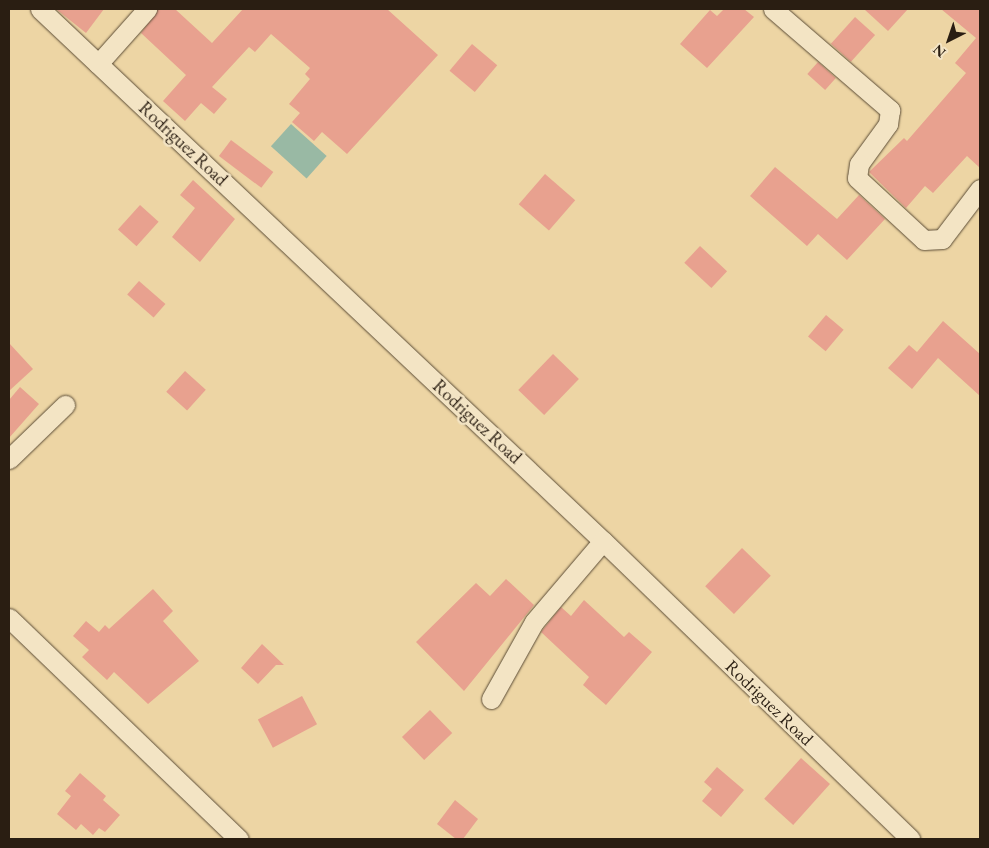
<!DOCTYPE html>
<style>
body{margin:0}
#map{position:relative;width:989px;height:848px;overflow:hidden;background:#edd5a4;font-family:"EB Garamond",serif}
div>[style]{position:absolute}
.water>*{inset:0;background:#99b9a4;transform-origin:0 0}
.building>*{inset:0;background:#e8a18f;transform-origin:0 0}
.roads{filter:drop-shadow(0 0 1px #5b4c36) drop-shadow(0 0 1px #5b4c36)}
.street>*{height:19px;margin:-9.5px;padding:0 9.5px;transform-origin:9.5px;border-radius:9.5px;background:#f3e4c4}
span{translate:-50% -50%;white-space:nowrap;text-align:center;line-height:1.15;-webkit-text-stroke:5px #f3e4c4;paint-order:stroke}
.street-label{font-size:18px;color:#2a1e12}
.frame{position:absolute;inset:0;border:10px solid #2a1e12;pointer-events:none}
.north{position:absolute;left:924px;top:15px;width:50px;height:50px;-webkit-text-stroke:4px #f3e4c4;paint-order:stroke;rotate:221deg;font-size:14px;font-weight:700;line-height:20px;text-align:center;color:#2a1e12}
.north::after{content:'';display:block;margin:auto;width:18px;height:22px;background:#2a1e12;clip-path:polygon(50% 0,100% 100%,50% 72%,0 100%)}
</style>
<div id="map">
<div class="water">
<i style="left:291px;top:124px;width:48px;height:30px;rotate:42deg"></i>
</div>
<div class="building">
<i style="clip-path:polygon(56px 9px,104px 9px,86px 33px)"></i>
<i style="clip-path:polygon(158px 9px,175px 9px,212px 43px,243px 9px,387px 9px,438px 55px,347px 154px,322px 132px,314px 141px,292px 122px,300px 113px,289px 104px,310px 79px,305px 74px,310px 68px,271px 34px,255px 52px,249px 47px,212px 87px,227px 99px,214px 114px,201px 103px,185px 121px,163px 101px,186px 75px,141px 33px)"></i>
<i style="clip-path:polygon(724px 9px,744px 9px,754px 17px,707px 68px,680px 44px,710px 10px,717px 16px)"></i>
<i style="clip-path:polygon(864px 9px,908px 9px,888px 31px)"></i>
<i style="clip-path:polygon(941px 9px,980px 9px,980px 168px,967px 156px,933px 193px,925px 186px,906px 208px,869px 172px,904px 138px,907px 141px,966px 73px,955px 63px,976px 38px)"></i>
<i style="left:855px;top:17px;width:27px;height:36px;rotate:42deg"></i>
<i style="left:472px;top:44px;width:33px;height:35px;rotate:40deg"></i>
<i style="left:818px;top:62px;width:24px;height:16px;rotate:42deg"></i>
<i style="left:231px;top:140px;width:53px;height:20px;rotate:37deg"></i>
<i style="clip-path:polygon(775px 167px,837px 219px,859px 195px,885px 219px,847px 260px,818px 234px,807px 246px,750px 196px)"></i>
<i style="left:545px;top:174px;width:40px;height:40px;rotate:41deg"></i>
<i style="clip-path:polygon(193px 180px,235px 219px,200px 262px,172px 237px,195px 208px,180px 195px)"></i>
<i style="left:140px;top:205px;width:25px;height:33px;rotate:42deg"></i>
<i style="left:700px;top:246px;width:37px;height:23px;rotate:43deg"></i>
<i style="left:139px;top:281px;width:35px;height:18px;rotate:41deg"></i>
<i style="left:826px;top:315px;width:23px;height:28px;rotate:40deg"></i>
<i style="clip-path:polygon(943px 321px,980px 354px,980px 396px,938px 358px,912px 389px,888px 368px,909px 345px,917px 352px)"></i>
<i style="clip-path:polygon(9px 343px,33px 369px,9px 391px)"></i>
<i style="left:553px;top:354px;width:36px;height:50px;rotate:44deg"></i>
<i style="left:185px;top:371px;width:28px;height:28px;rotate:42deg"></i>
<i style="clip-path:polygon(20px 387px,39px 404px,9px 438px,9px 400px)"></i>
<i style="left:742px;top:548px;width:40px;height:53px;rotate:44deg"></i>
<i style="clip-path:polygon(506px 579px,534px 605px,464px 691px,416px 642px,476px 583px,490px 596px)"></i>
<i style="clip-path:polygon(153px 589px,173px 611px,163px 621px,199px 661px,148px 704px,114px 672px,107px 680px,82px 657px,89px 650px,73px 636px,86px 621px,99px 632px,105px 625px,109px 629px)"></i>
<i style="clip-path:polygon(584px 600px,624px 637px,629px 632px,652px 652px,606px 705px,583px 685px,589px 677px,541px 632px,561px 607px,571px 616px)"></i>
<i style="clip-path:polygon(262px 644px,284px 665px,276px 665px,258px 684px,241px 668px)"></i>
<i style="left:302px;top:696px;width:32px;height:50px;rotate:62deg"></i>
<i style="left:430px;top:710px;width:32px;height:39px;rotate:46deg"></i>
<i style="left:801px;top:758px;width:39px;height:55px;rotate:42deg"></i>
<i style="clip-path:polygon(717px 767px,744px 790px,721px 817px,702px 801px,712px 789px,704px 782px)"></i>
<i style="clip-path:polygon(80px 773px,106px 796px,103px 800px,120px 815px,105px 832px,99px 828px,93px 835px,81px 824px,76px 830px,57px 814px,71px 796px,65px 791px)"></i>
<i style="clip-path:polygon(455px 800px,478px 819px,463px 839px,456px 839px,437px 824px)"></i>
</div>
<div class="roads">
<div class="street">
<i style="left:40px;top:9px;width:775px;rotate:43.38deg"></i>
<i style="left:603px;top:541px;width:428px;rotate:44.1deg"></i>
<i style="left:773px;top:9px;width:155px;rotate:40.8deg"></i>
<i style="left:890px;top:110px;width:14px;rotate:98deg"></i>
<i style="left:888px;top:124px;width:49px;rotate:125.9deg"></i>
<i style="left:859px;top:164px;width:14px;rotate:98deg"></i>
<i style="left:857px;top:178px;width:91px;rotate:42.8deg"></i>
<i style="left:924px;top:240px;width:18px;rotate:-3deg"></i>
<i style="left:942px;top:239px;width:63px;rotate:-52.8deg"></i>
<i style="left:98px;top:64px;width:74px;rotate:-48.3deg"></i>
<i style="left:9px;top:459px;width:78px;rotate:-44deg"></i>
<i style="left:9px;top:618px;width:319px;rotate:43.9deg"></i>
<i style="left:491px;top:699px;width:88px;rotate:-60.8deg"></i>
<i style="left:534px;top:622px;width:106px;rotate:-49.6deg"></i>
</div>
</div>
<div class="street-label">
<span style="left:183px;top:144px;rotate:43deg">Rodriguez Road</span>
<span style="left:477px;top:422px;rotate:43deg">Rodriguez Road</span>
<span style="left:769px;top:703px;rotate:44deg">Rodriguez Road</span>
</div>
<div class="frame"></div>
<div class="north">N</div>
</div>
